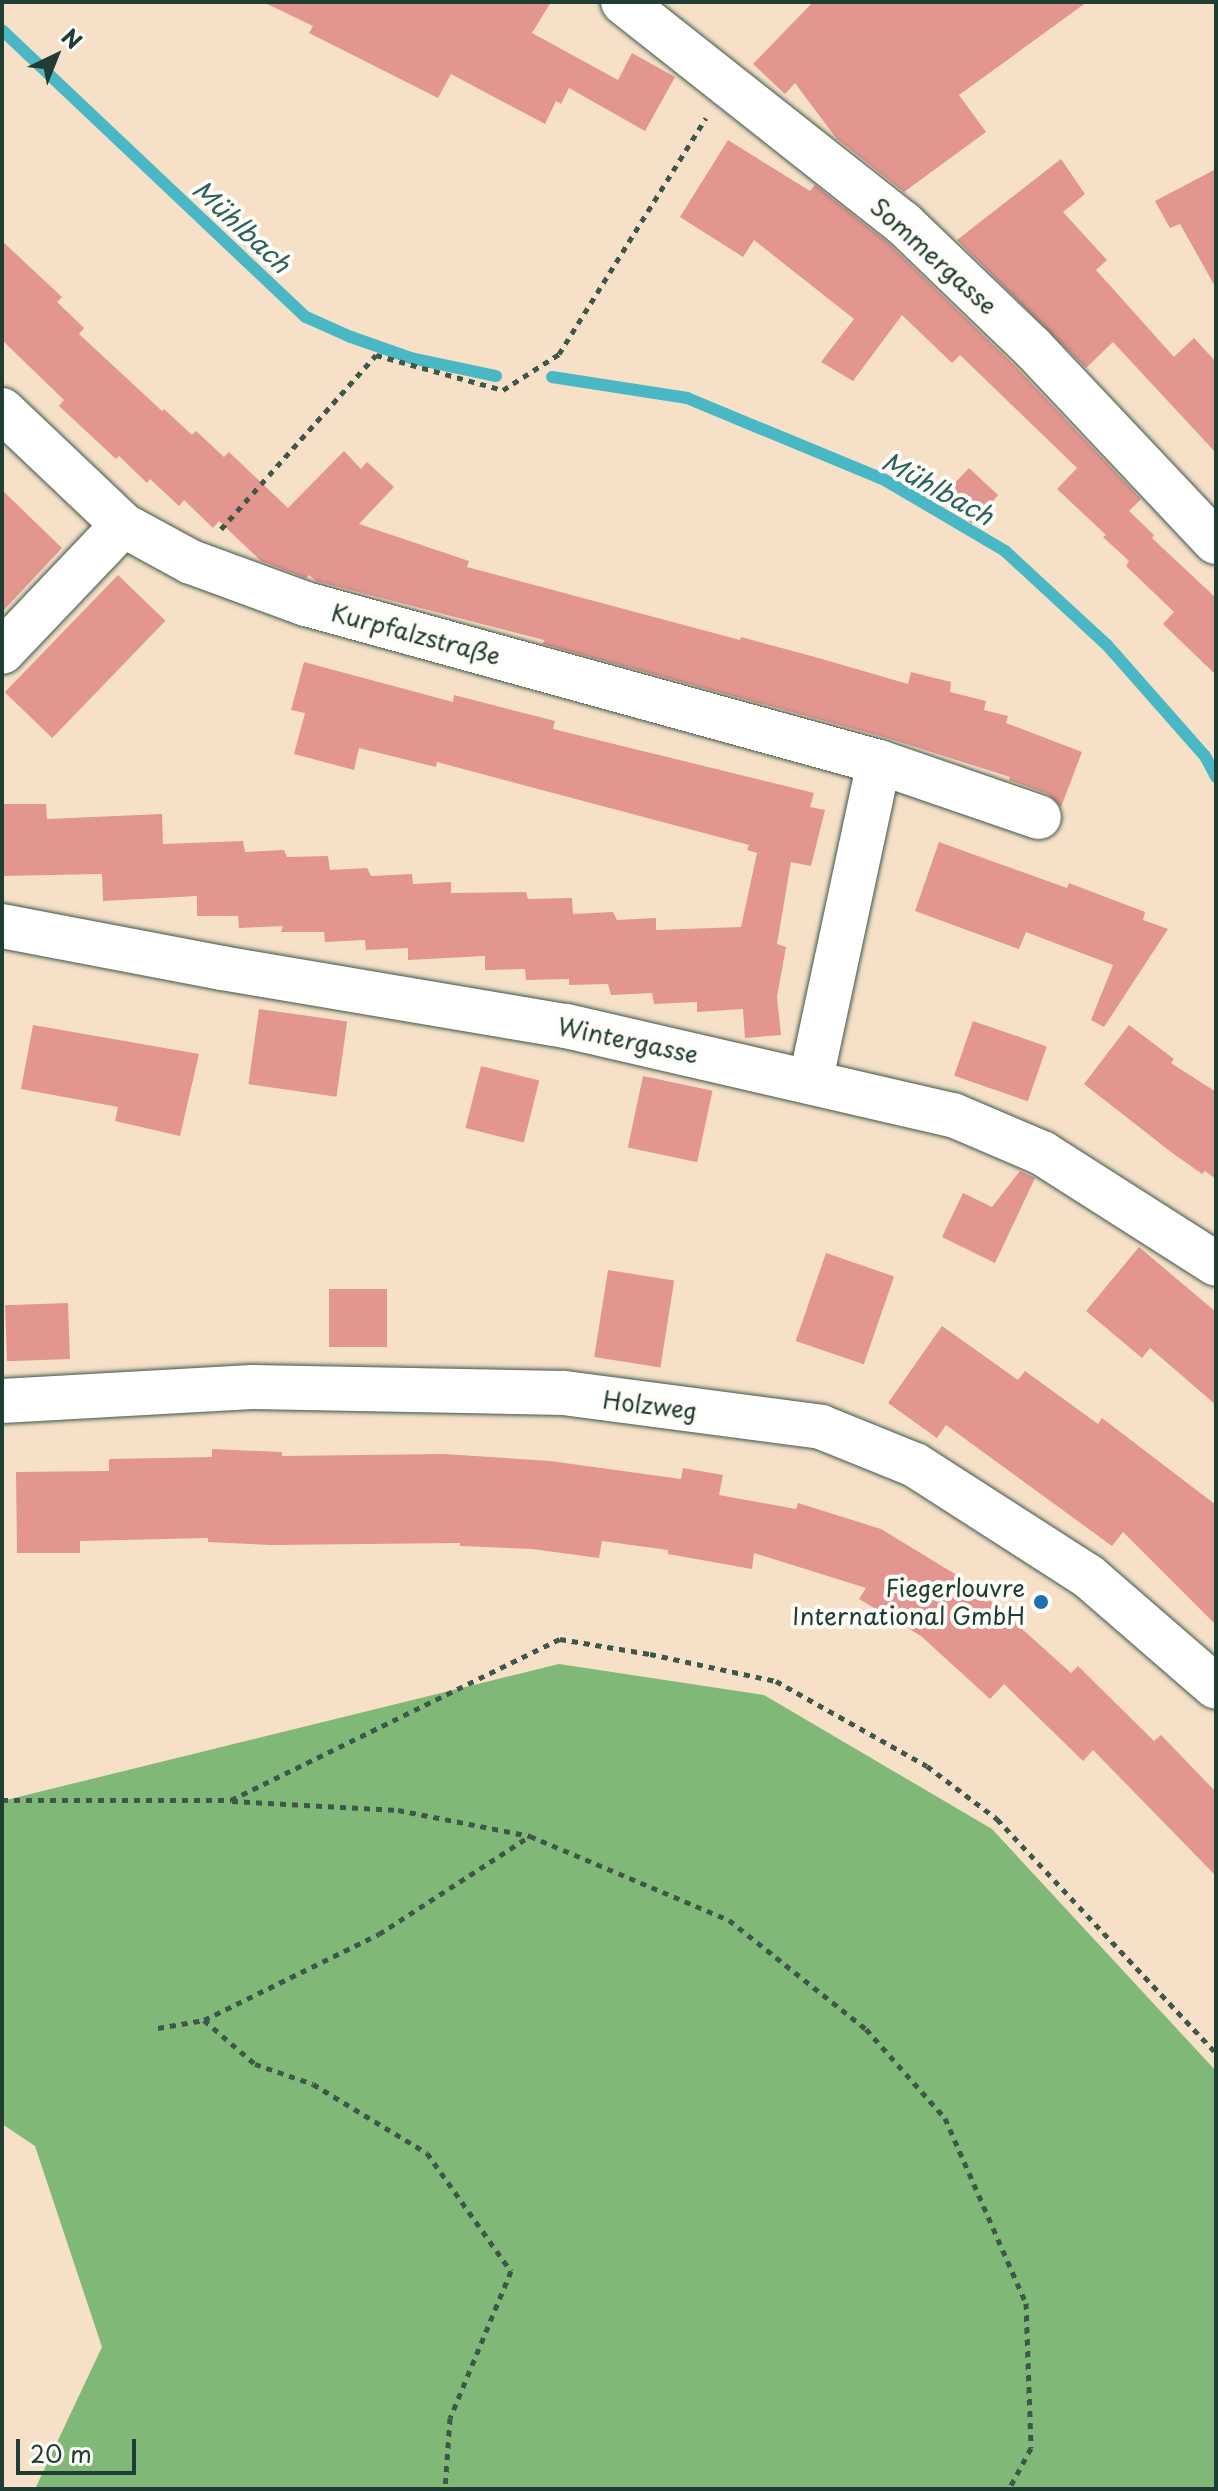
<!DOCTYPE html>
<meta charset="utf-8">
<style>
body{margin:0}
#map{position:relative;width:1218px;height:2491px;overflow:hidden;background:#f6e1c8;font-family:"Playpen Sans",sans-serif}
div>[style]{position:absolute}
.forest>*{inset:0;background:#80b977}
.stream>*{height:12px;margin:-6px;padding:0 6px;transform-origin:6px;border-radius:6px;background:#4ab7c5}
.building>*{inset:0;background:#e2968f;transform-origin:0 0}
.path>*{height:5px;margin-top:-2.5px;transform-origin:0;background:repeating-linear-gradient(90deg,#3f564a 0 6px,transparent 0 12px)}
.roads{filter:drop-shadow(0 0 2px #3f564a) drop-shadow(0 0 2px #3f564a)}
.minor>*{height:44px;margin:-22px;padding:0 22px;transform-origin:22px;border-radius:22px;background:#fff}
.dots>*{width:22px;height:22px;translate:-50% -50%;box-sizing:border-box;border:4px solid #fdfcf7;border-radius:50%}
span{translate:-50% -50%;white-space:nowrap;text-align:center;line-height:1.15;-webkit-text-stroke:8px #fdfcf7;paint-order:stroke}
.street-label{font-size:24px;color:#1f3d34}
.poi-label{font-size:24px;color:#1f3d34}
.right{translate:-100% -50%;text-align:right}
.water-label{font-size:26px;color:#2c6260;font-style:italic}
.frame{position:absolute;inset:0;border:4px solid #1f3d34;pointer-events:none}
.north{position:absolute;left:16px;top:16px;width:80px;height:80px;-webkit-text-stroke:6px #fdfcf7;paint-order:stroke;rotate:43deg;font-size:22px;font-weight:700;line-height:32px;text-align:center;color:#1f3d34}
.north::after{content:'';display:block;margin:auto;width:28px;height:36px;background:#1f3d34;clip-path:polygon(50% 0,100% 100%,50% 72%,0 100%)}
.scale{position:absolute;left:16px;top:2439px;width:120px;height:36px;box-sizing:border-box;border:4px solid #1f3d34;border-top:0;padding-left:10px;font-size:24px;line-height:28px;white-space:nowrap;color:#1f3d34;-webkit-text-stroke:6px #fdfcf7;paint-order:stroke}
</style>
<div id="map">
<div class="forest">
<i style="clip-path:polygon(559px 1664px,764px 1695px,992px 1829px,1216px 2071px,1216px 2489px,35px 2489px,102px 2347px,35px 2146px,2px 2124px,2px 1801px)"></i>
</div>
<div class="stream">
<i style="left:2px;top:30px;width:418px;rotate:43.4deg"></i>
<i style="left:306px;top:317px;width:49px;rotate:24deg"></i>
<i style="left:351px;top:337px;width:64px;rotate:19.3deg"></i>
<i style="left:411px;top:358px;width:87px;rotate:12deg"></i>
<i style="left:552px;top:377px;width:137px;rotate:8.8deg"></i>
<i style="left:687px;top:398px;width:212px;rotate:22.5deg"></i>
<i style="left:883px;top:479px;width:142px;rotate:30.5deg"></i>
<i style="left:1005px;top:551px;width:139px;rotate:42.7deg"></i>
<i style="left:1107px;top:645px;width:148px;rotate:48.6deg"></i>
<i style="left:1205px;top:756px;width:24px;rotate:62deg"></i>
</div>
<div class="building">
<i style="clip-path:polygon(263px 2px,551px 2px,532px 33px,618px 80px,632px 53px,675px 77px,645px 131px,569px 88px,561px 104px,556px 101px,545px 124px,451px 74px,438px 98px,309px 33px,313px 26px)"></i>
<i style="clip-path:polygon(813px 2px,1087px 2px,959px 95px,986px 132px,904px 192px,836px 138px,795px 83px,785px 94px,753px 64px)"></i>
<i style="clip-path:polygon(728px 140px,810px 191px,815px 185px,887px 242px,1014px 365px,1141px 499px,1129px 511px,1154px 535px,1152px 538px,1216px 598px,1216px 675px,1163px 624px,1174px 612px,1126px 566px,1129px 561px,1103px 537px,1106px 535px,1057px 489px,1077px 468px,960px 355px,952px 363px,902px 315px,853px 381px,821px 362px,854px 319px,754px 240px,743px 257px,680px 217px)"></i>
<i style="clip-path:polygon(1061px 159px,1085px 194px,1063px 212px,1107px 260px,1096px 270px,1174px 357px,1194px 338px,1216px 362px,1216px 453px,1113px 342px,1086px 368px,957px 240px)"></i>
<i style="clip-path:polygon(1216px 169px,1216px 288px,1180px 224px,1170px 228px,1155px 201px)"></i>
<i style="clip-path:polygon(2px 241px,62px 297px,57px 302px,84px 328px,79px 334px,162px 411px,164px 409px,192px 435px,196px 431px,224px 457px,229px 452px,288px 508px,344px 451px,361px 469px,367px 462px,394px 487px,359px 524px,469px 561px,467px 567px,740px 640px,741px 637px,815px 657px,908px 684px,911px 672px,951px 682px,950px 692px,986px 701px,984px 710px,1008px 716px,1006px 723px,1082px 752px,1061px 807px,1048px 794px,1009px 780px,1010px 777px,887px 738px,543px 644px,544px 640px,316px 581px,309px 575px,306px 578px,261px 561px,219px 521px,213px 528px,184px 500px,179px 506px,150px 479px,147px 483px,119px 456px,116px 459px,59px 406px,64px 400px,2px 340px)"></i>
<i style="left:969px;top:468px;width:40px;height:39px;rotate:43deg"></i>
<i style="clip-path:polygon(2px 490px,62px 548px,2px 612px)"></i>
<i style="left:118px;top:575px;width:66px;height:163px;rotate:44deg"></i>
<i style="clip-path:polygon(304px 662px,453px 702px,454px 695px,555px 721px,553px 729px,814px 793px,810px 807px,825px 810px,811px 866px,791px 862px,777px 944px,786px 947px,777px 997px,781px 1035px,745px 1038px,743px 1009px,697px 1012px,697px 1002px,654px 1004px,652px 993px,611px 995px,608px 984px,569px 985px,569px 979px,526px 980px,525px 969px,485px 970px,485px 956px,408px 960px,408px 948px,366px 950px,365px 940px,325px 942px,324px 932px,281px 932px,283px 926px,239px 928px,238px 916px,197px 916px,197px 896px,103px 901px,102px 874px,2px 876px,2px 804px,46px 804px,47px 819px,162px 814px,163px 844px,243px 841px,245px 852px,284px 850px,287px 857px,328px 856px,330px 870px,367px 868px,371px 876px,412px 874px,413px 884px,451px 882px,451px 893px,526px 892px,528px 899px,572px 898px,573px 914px,613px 912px,617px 920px,656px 918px,656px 930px,741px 927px,757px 853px,747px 850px,749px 845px,437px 762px,436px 767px,359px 748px,354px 770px,294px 754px,305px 713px,291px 710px)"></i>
<i style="clip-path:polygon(939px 842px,1067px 888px,1069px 883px,1145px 912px,1143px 920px,1168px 929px,1104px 1027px,1091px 1020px,1113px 965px,1026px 932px,1019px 949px,915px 911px)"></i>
<i style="left:259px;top:1009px;width:89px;height:76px;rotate:8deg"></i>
<i style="left:973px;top:1021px;width:78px;height:58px;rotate:19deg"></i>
<i style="clip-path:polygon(33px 1025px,199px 1054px,180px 1136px,115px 1121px,118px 1107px,21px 1089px)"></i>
<i style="clip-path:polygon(1129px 1025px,1174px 1059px,1171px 1063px,1216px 1092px,1216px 1179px,1205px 1171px,1202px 1174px,1171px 1152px,1084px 1084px)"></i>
<i style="left:481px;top:1066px;width:60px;height:64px;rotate:14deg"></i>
<i style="left:643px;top:1076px;width:71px;height:73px;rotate:12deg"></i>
<i style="clip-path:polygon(1020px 1171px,1035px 1178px,995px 1263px,942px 1237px,963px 1193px,992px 1207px)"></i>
<i style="clip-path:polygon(1139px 1247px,1216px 1312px,1216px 1405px,1150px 1348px,1142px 1358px,1086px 1311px)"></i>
<i style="left:826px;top:1253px;width:72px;height:93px;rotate:19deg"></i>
<i style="left:608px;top:1270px;width:67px;height:88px;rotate:9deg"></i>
<i style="left:329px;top:1289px;width:58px;height:58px"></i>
<i style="left:68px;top:1303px;width:56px;height:63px;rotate:88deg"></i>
<i style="clip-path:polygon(942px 1326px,1018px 1380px,1025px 1371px,1098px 1424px,1102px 1418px,1216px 1505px,1216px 1625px,1123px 1532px,1112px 1546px,946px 1425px,937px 1438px,888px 1403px)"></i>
<i style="clip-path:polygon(212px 1449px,282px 1452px,282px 1456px,444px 1454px,550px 1461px,681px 1479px,683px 1468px,723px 1475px,719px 1495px,796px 1509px,798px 1503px,881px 1529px,973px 1585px,1071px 1673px,1078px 1666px,1154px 1741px,1161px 1735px,1216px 1792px,1216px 1876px,1093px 1750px,1083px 1761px,1004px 1684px,990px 1699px,921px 1636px,859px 1599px,866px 1588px,754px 1553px,752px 1569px,668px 1554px,668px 1550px,602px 1541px,599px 1558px,532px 1549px,460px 1546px,460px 1543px,271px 1545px,208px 1542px,208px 1538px,80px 1541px,80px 1553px,17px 1553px,16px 1472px,109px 1471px,109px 1459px,212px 1457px)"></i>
</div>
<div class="path">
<i style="left:221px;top:529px;width:233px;rotate:-48.3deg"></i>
<i style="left:376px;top:355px;width:132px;rotate:15.4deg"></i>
<i style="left:503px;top:390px;width:67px;rotate:-32.7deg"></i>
<i style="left:559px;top:354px;width:278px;rotate:-58.1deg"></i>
<i style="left:2px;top:1800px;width:229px"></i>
<i style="left:231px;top:1800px;width:366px;rotate:-26.1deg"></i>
<i style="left:560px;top:1639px;width:91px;rotate:9.5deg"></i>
<i style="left:650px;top:1654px;width:129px;rotate:12.1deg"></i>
<i style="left:776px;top:1681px;width:173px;rotate:29.4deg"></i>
<i style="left:927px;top:1766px;width:88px;rotate:37.1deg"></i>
<i style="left:997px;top:1819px;width:320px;rotate:46.9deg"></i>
<i style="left:232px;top:1801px;width:166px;rotate:3.1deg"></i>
<i style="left:398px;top:1810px;width:135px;rotate:11.1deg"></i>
<i style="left:530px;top:1836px;width:216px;rotate:22.9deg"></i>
<i style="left:729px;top:1920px;width:175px;rotate:38.5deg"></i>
<i style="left:866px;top:2029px;width:119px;rotate:48.4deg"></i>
<i style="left:945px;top:2118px;width:202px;rotate:66.4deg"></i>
<i style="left:1026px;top:2303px;width:145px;rotate:88deg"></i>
<i style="left:1031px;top:2448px;width:47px;rotate:118.2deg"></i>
<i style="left:204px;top:2020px;width:67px;rotate:40.8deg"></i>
<i style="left:255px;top:2064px;width:61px;rotate:19deg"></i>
<i style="left:313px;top:2084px;width:133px;rotate:31.2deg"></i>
<i style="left:427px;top:2153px;width:145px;rotate:54.6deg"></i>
<i style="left:511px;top:2271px;width:159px;rotate:112.5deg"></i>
<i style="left:450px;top:2418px;width:71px;rotate:94deg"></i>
<i style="left:158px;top:2028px;width:47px;rotate:-9.9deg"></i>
<i style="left:204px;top:2020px;width:195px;rotate:-26.2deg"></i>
<i style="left:379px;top:1934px;width:180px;rotate:-33deg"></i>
</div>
<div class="roads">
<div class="minor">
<i style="left:623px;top:2px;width:357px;rotate:38.3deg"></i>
<i style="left:903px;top:223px;width:179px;rotate:43.9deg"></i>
<i style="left:1032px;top:347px;width:268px;rotate:46.7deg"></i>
<i style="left:2px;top:410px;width:167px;rotate:43.5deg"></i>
<i style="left:123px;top:525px;width:77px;rotate:28.6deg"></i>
<i style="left:191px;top:562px;width:122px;rotate:20.1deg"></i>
<i style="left:306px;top:604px;width:594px;rotate:15.42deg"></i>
<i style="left:879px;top:762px;width:169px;rotate:19deg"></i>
<i style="left:2px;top:652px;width:175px;rotate:-46.4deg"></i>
<i style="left:2px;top:926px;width:224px;rotate:10.8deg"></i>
<i style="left:222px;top:968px;width:349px;rotate:9.6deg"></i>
<i style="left:566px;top:1026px;width:397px;rotate:13deg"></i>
<i style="left:953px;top:1115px;width:97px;rotate:23.1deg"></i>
<i style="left:1042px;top:1153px;width:206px;rotate:32.5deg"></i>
<i style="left:811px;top:1079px;width:324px;rotate:-77.9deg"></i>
<i style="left:2px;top:1401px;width:250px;rotate:-3.2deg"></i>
<i style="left:252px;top:1387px;width:312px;rotate:1.1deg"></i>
<i style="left:564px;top:1393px;width:259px;rotate:7.5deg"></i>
<i style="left:821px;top:1427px;width:101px;rotate:22deg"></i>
<i style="left:915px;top:1465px;width:206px;rotate:32.7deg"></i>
<i style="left:1088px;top:1576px;width:169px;rotate:40.9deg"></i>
</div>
</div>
<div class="dots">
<i style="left:1041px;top:1602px;background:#1f6fb2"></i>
</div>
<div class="street-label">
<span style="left:934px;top:256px;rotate:42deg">Sommergasse</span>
<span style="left:416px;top:634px;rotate:15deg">Kurpfalzstraße</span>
<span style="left:628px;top:1040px;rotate:12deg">Wintergasse</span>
<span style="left:650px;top:1405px;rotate:7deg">Holzweg</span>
</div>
<div class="poi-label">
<span class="right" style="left:1025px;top:1602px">Fiegerlouvre<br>International GmbH</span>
</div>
<div class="water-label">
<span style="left:242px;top:226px;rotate:43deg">Mühlbach</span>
<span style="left:938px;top:488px;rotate:29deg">Mühlbach</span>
</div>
<div class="frame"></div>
<div class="north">N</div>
<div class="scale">20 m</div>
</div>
